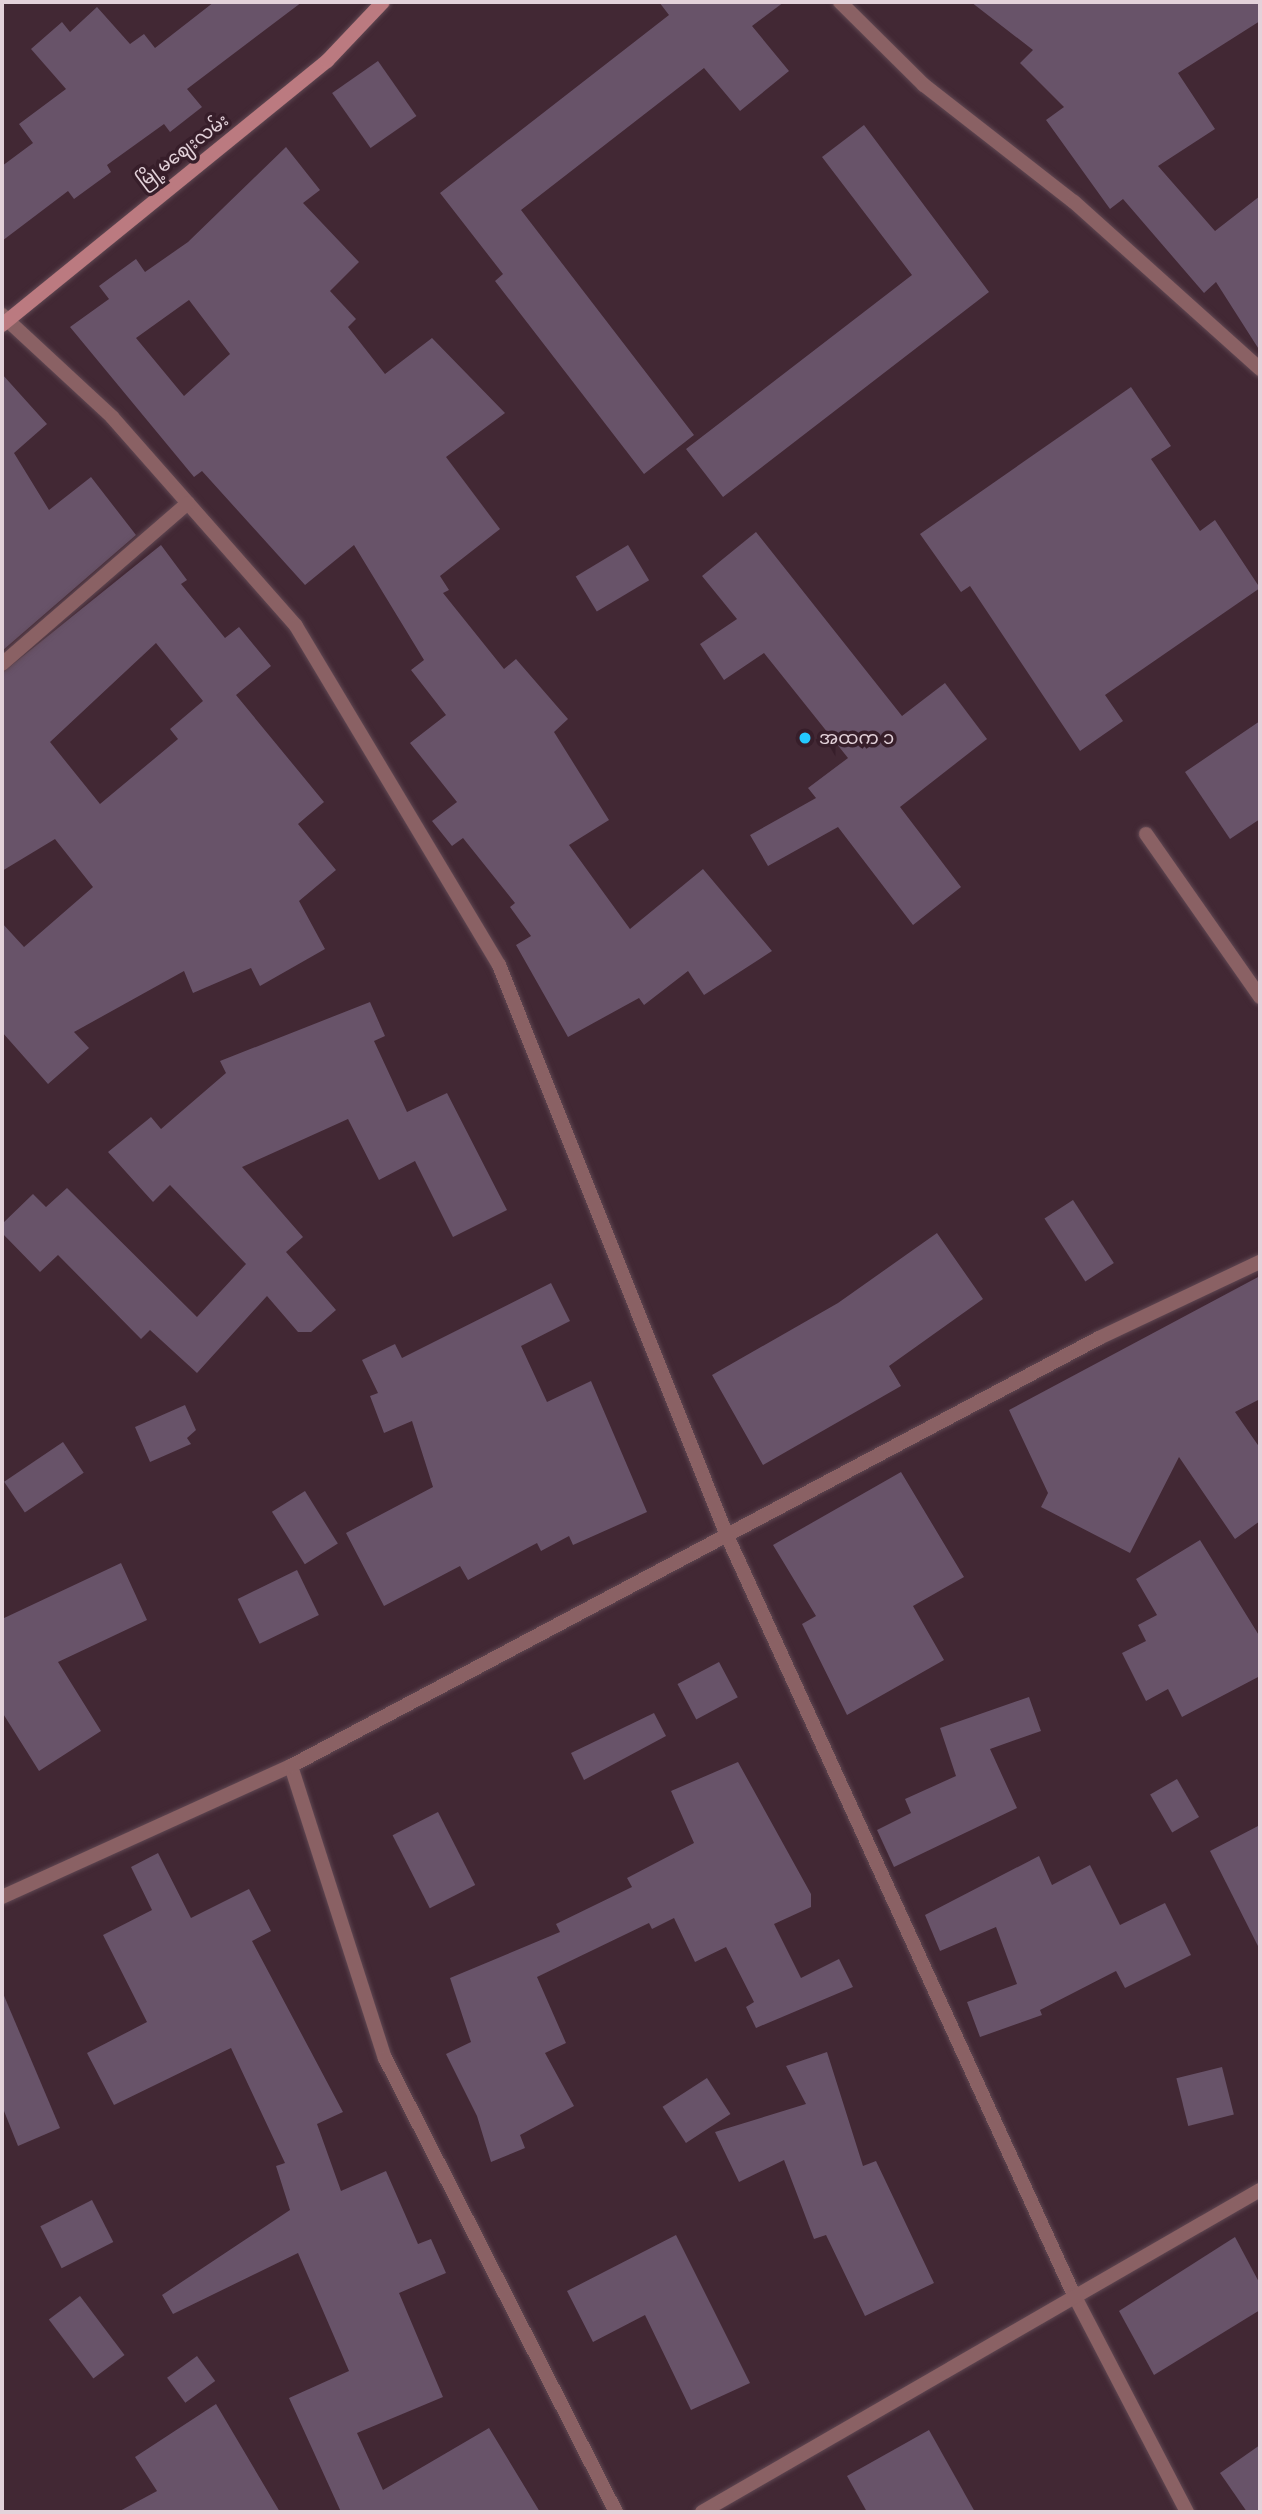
<!DOCTYPE html>
<meta charset="utf-8">
<style>
body{margin:0}
#map{position:relative;width:1262px;height:2514px;overflow:hidden;background:#422834;font-family:"Source Serif 4","Noto Sans Myanmar",serif}
div>[style]{position:absolute}
.building>*{inset:0;background:#685369;transform-origin:0 0}
.roads{filter:drop-shadow(0 0 2px #5f4752) drop-shadow(0 0 2px #5f4752)}
.street>*{height:14px;margin:-7px;padding:0 7px;transform-origin:7px;border-radius:7px;background:#8a6164}
.secondary>*{height:14px;margin:-7px;padding:0 7px;transform-origin:7px;border-radius:7px;background:#bb7a80}
.dots>*{width:19px;height:19px;translate:-50% -50%;box-sizing:border-box;border:4px solid #371e2a;border-radius:50%}
span{translate:-50% -50%;white-space:nowrap;text-align:center;line-height:1.15;-webkit-text-stroke:7px #371e2a;paint-order:stroke}
.street-label{font-size:18px;color:#e3d2da}
.poi-label{font-size:18px;color:#e3d2da}
.left{translate:0 -50%;text-align:left}
.frame{position:absolute;inset:0;border:4px solid #e3d2da;pointer-events:none}
</style>
<div id="map">
<div class="building">
<i style="clip-path:polygon(214px 2px,302px 2px,187px 89px,202px 107px,170px 132px,164px 124px,107px 165px,111px 172px,74px 199px,68px 191px,2px 241px,2px 166px,33px 143px,19px 124px,66px 89px,31px 49px,62px 22px,70px 32px,97px 7px,130px 44px,144px 34px,155px 48px)"></i>
<i style="clip-path:polygon(659px 2px,784px 2px,752px 26px,789px 71px,740px 111px,704px 68px,521px 210px,694px 435px,644px 474px,495px 281px,503px 274px,440px 193px,669px 15px)"></i>
<i style="clip-path:polygon(971px 2px,1260px 2px,1260px 21px,1178px 73px,1215px 129px,1158px 166px,1215px 231px,1260px 196px,1260px 351px,1216px 282px,1204px 293px,1123px 199px,1110px 209px,1046px 120px,1064px 107px,1020px 63px,1033px 50px)"></i>
<i style="left:378px;top:61px;width:67px;height:56px;rotate:55deg"></i>
<i style="clip-path:polygon(864px 125px,989px 292px,723px 497px,686px 449px,912px 275px,822px 157px)"></i>
<i style="clip-path:polygon(evenodd,286px 147px,320px 190px,303px 203px,359px 262px,330px 291px,356px 319px,348px 327px,385px 374px,432px 338px,505px 413px,446px 457px,500px 529px,440px 576px,449px 590px,443px 593px,504px 669px,516px 659px,568px 719px,554px 732px,609px 820px,569px 845px,630px 929px,703px 869px,772px 951px,704px 995px,688px 971px,644px 1005px,639px 998px,568px 1037px,516px 945px,531px 936px,510px 907px,515px 903px,463px 838px,452px 846px,432px 821px,457px 802px,410px 743px,446px 715px,411px 670px,424px 660px,354px 545px,305px 585px,202px 471px,194px 477px,70px 327px,109px 299px,99px 286px,136px 259px,145px 272px,188px 242px,286px 147px,189px 300px,230px 354px,184px 396px,136px 338px,189px 300px)"></i>
<i style="clip-path:polygon(2px 374px,47px 424px,14px 453px,49px 510px,91px 477px,136px 535px,2px 651px)"></i>
<i style="clip-path:polygon(1131px 387px,1171px 446px,1151px 459px,1200px 531px,1215px 520px,1260px 588px,1105px 695px,1123px 721px,1080px 751px,970px 586px,961px 592px,920px 534px)"></i>
<i style="clip-path:polygon(756px 532px,902px 716px,945px 683px,987px 739px,900px 807px,961px 887px,913px 925px,838px 827px,768px 866px,750px 835px,816px 798px,808px 788px,848px 758px,764px 653px,724px 680px,700px 644px,737px 619px,702px 576px)"></i>
<i style="clip-path:polygon(evenodd,161px 545px,187px 580px,181px 584px,225px 638px,239px 627px,271px 666px,236px 695px,324px 802px,298px 824px,336px 870px,299px 901px,325px 949px,260px 986px,251px 968px,193px 993px,184px 971px,74px 1032px,89px 1048px,48px 1084px,2px 1032px,2px 923px,24px 947px,93px 887px,55px 839px,2px 871px,2px 673px,161px 545px,156px 643px,203px 701px,170px 729px,178px 739px,100px 804px,50px 742px,156px 643px)"></i>
<i style="left:628px;top:545px;width:41px;height:61px;rotate:59deg"></i>
<i style="clip-path:polygon(1260px 721px,1260px 819px,1230px 839px,1185px 772px)"></i>
<i style="clip-path:polygon(370px 1002px,385px 1036px,374px 1041px,407px 1112px,447px 1093px,507px 1210px,453px 1237px,415px 1161px,379px 1180px,348px 1119px,242px 1167px,303px 1237px,286px 1252px,336px 1310px,311px 1332px,298px 1332px,267px 1296px,197px 1373px,150px 1330px,141px 1339px,58px 1255px,40px 1272px,2px 1233px,2px 1224px,33px 1194px,46px 1207px,67px 1188px,197px 1317px,246px 1264px,170px 1185px,153px 1202px,108px 1152px,151px 1117px,161px 1129px,226px 1073px,220px 1061px)"></i>
<i style="left:1073px;top:1200px;width:75px;height:34px;rotate:57deg"></i>
<i style="clip-path:polygon(937px 1233px,983px 1299px,889px 1366px,901px 1386px,763px 1465px,712px 1375px,838px 1303px)"></i>
<i style="clip-path:polygon(1260px 1276px,1260px 1399px,1235px 1412px,1260px 1448px,1260px 1521px,1235px 1539px,1179px 1457px,1130px 1553px,1041px 1507px,1048px 1493px,1009px 1410px)"></i>
<i style="clip-path:polygon(551px 1283px,570px 1321px,521px 1346px,547px 1402px,591px 1381px,647px 1512px,573px 1545px,569px 1536px,541px 1551px,537px 1543px,468px 1580px,460px 1566px,384px 1606px,346px 1533px,433px 1487px,412px 1421px,384px 1433px,370px 1396px,378px 1393px,362px 1360px,395px 1344px,402px 1358px)"></i>
<i style="clip-path:polygon(185px 1405px,196px 1430px,187px 1438px,191px 1444px,150px 1462px,135px 1427px)"></i>
<i style="left:63px;top:1442px;width:37px;height:71px;rotate:56deg"></i>
<i style="clip-path:polygon(901px 1472px,964px 1577px,913px 1606px,944px 1660px,847px 1715px,802px 1624px,816px 1616px,773px 1545px)"></i>
<i style="left:305px;top:1491px;width:62px;height:39px;rotate:58deg"></i>
<i style="clip-path:polygon(1200px 1540px,1260px 1637px,1260px 1676px,1182px 1717px,1168px 1689px,1146px 1701px,1122px 1653px,1146px 1641px,1138px 1625px,1157px 1615px,1136px 1579px)"></i>
<i style="clip-path:polygon(121px 1563px,147px 1620px,58px 1662px,101px 1731px,39px 1771px,2px 1712px,2px 1619px)"></i>
<i style="left:297px;top:1570px;width:50px;height:66px;rotate:64deg"></i>
<i style="left:719px;top:1662px;width:40px;height:47px;rotate:62deg"></i>
<i style="clip-path:polygon(1029px 1697px,1041px 1731px,990px 1749px,1017px 1808px,894px 1867px,877px 1830px,911px 1813px,905px 1799px,956px 1776px,940px 1728px)"></i>
<i style="clip-path:polygon(654px 1713px,666px 1736px,584px 1780px,571px 1753px)"></i>
<i style="clip-path:polygon(738px 1762px,811px 1894px,811px 1907px,774px 1924px,801px 1978px,839px 1959px,853px 1987px,756px 2028px,746px 2007px,754px 2002px,726px 1947px,695px 1962px,674px 1918px,652px 1929px,649px 1923px,537px 1977px,566px 2043px,545px 2053px,574px 2106px,520px 2135px,525px 2148px,491px 2162px,477px 2116px,446px 2054px,471px 2042px,450px 1978px,560px 1932px,556px 1924px,632px 1887px,627px 1878px,694px 1843px,671px 1791px)"></i>
<i style="left:1177px;top:1779px;width:44px;height:31px;rotate:60deg"></i>
<i style="left:438px;top:1812px;width:82px;height:51px;rotate:63deg"></i>
<i style="clip-path:polygon(1260px 1825px,1260px 1950px,1210px 1851px)"></i>
<i style="clip-path:polygon(158px 1853px,191px 1918px,249px 1889px,271px 1931px,252px 1941px,343px 2112px,317px 2124px,341px 2191px,386px 2171px,418px 2244px,431px 2239px,446px 2273px,399px 2293px,443px 2397px,357px 2433px,383px 2490px,489px 2428px,540px 2512px,341px 2512px,289px 2398px,349px 2371px,298px 2253px,173px 2314px,162px 2295px,290px 2210px,276px 2166px,285px 2163px,231px 2048px,114px 2105px,87px 2053px,147px 2022px,103px 1935px,152px 1910px,131px 1867px)"></i>
<i style="clip-path:polygon(1039px 1856px,1052px 1885px,1090px 1865px,1120px 1925px,1165px 1903px,1191px 1955px,1125px 1988px,1116px 1971px,1040px 2010px,1042px 2015px,980px 2037px,967px 2002px,1017px 1984px,996px 1927px,940px 1951px,925px 1915px)"></i>
<i style="clip-path:polygon(2px 1991px,60px 2128px,18px 2146px,2px 2106px)"></i>
<i style="clip-path:polygon(827px 2052px,863px 2166px,876px 2161px,934px 2283px,865px 2316px,826px 2235px,814px 2239px,784px 2160px,739px 2182px,715px 2132px,806px 2104px,786px 2066px)"></i>
<i style="left:1222px;top:2067px;width:49px;height:47px;rotate:76deg"></i>
<i style="left:707px;top:2078px;width:43px;height:53px;rotate:57deg"></i>
<i style="left:92px;top:2200px;width:47px;height:58px;rotate:63deg"></i>
<i style="clip-path:polygon(676px 2235px,750px 2383px,691px 2410px,645px 2315px,593px 2342px,567px 2291px)"></i>
<i style="clip-path:polygon(1235px 2237px,1260px 2284px,1260px 2310px,1154px 2375px,1119px 2311px)"></i>
<i style="left:80px;top:2296px;width:74px;height:39px;rotate:53deg"></i>
<i style="left:197px;top:2356px;width:31px;height:37px;rotate:54deg"></i>
<i style="clip-path:polygon(216px 2404px,280px 2512px,118px 2512px,157px 2491px,135px 2457px)"></i>
<i style="clip-path:polygon(929px 2430px,975px 2512px,867px 2512px,847px 2476px)"></i>
<i style="clip-path:polygon(1260px 2445px,1260px 2512px,1247px 2512px,1220px 2473px)"></i>
</div>
<div class="roads">
<div class="street">
<i style="left:840px;top:2px;width:118px;rotate:44.7deg"></i>
<i style="left:924px;top:85px;width:190px;rotate:38deg"></i>
<i style="left:1074px;top:202px;width:250px;rotate:41.9deg"></i>
<i style="left:2px;top:315px;width:150px;rotate:42.8deg"></i>
<i style="left:112px;top:417px;width:278px;rotate:48.6deg"></i>
<i style="left:296px;top:626px;width:395px;rotate:59.1deg"></i>
<i style="left:499px;top:965px;width:617px;rotate:68.22deg"></i>
<i style="left:728px;top:1538px;width:832px;rotate:65.44deg"></i>
<i style="left:1074px;top:2295px;width:245px;rotate:62.5deg"></i>
<i style="left:2px;top:664px;width:246px;rotate:-40.9deg"></i>
<i style="left:1146px;top:834px;width:199px;rotate:55deg"></i>
<i style="left:291px;top:1766px;width:307px;rotate:72.2deg"></i>
<i style="left:385px;top:2058px;width:509px;rotate:63.03deg"></i>
<i style="left:2px;top:1897px;width:317px;rotate:-24.4deg"></i>
<i style="left:291px;top:1766px;width:914px;rotate:-27.91deg"></i>
<i style="left:1099px;top:1338px;width:178px;rotate:-25.3deg"></i>
<i style="left:702px;top:2512px;width:644px;rotate:-29.99deg"></i>
</div>
<div class="secondary">
<i style="left:2px;top:325px;width:419px;rotate:-39.1deg"></i>
<i style="left:327px;top:61px;width:81px;rotate:-46.5deg"></i>
</div>
</div>
<div class="dots">
<i style="left:805px;top:738px;background:#24c9fe"></i>
</div>
<div class="street-label">
<span style="left:183px;top:151px;rotate:-37deg">မြို့မဈေးလမ်း</span>
</div>
<div class="poi-label">
<span class="left" style="left:819px;top:738px">အထက ၁</span>
</div>
<div class="frame"></div>
</div>
